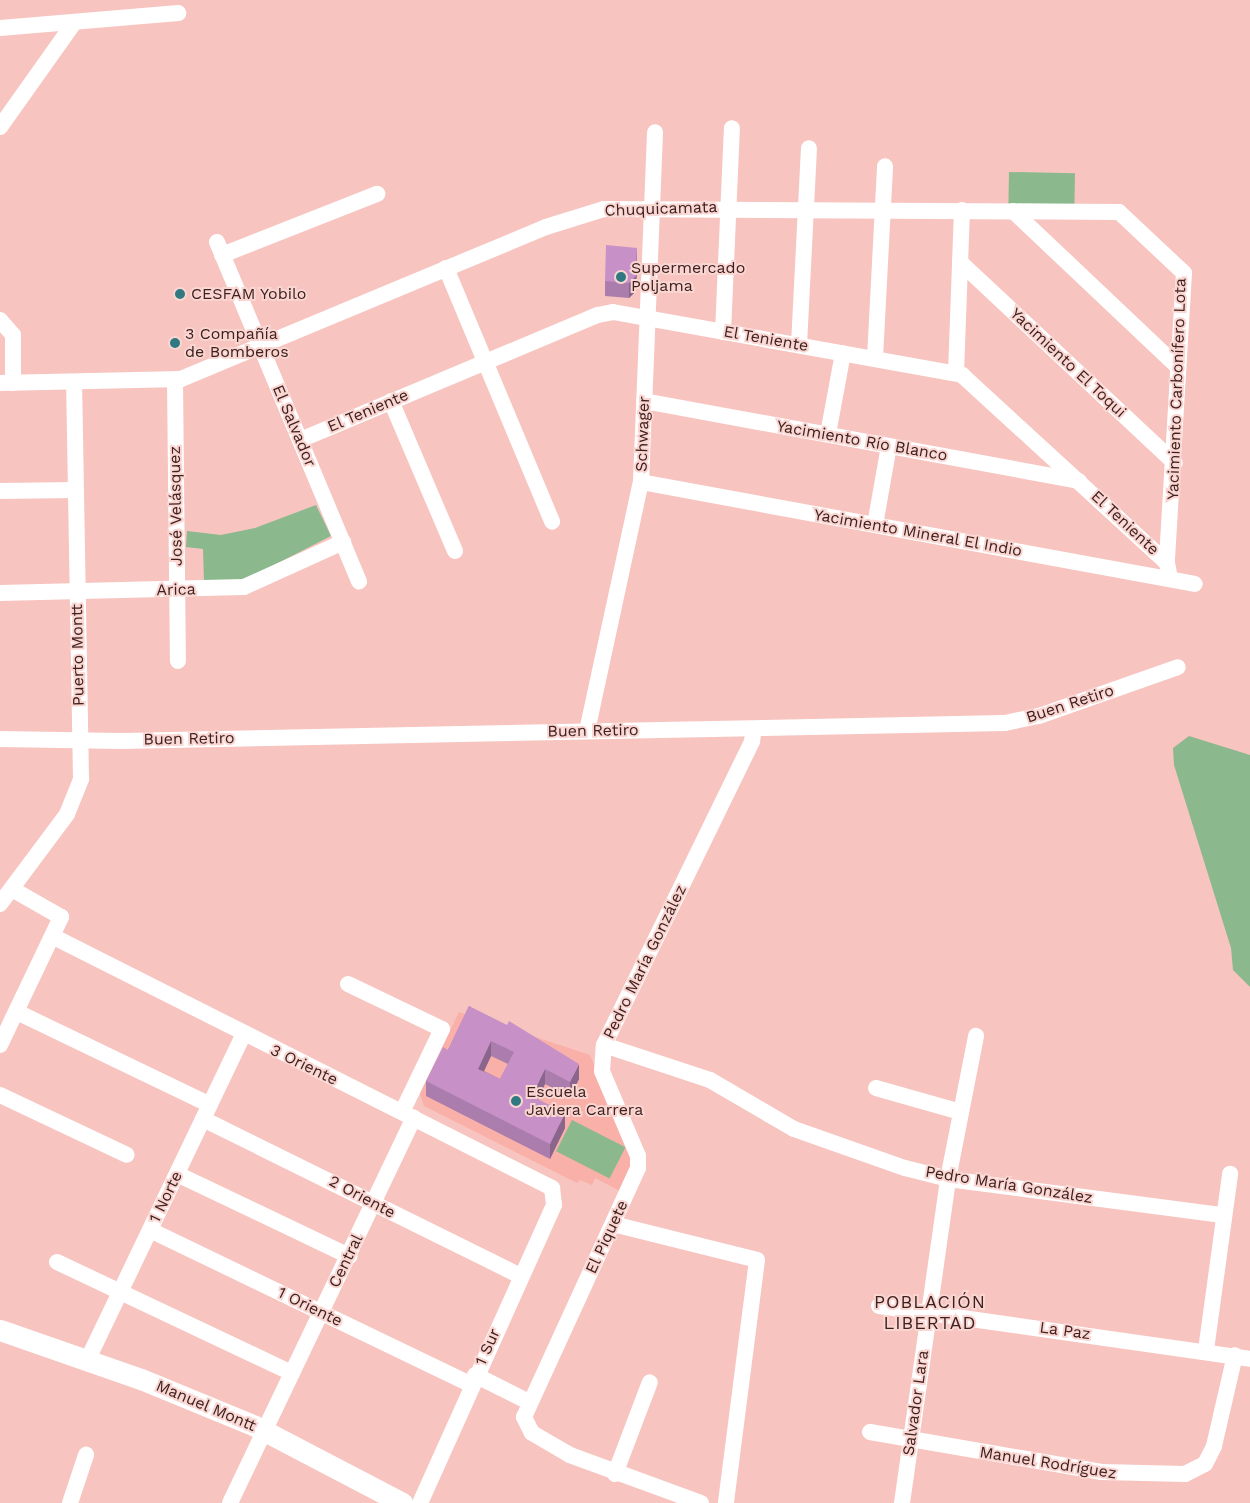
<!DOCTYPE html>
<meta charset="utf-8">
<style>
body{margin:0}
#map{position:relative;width:1250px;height:1503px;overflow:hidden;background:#f7c4bf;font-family:"Work Sans",sans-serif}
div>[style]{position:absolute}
.built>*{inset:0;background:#f9b0a9}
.green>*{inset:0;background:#8bb98d;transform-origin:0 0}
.minor>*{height:16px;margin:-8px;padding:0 8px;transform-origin:8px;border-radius:8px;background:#fff}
.major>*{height:21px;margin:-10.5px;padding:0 10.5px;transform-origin:10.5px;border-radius:10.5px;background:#fff}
.wall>*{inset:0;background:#ab7dac}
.shaded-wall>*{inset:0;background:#8b668c}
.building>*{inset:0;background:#c791c8}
.dots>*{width:14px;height:14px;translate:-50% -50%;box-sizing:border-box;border:2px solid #f9d6d2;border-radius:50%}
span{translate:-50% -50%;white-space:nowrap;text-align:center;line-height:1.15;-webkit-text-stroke:4px #f9d6d2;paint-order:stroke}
.street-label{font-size:16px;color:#3f201d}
.poi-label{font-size:16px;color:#3f201d}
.left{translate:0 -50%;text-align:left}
.neighbourhood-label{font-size:18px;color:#3f201d;letter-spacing:1px}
</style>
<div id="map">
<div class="built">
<i style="clip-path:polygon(459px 1012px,590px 1055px,634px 1154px,622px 1192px,595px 1178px,592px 1185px,580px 1180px,577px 1183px,424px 1106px,420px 1094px)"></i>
</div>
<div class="green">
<i style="left:1009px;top:172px;width:66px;height:33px;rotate:1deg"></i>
<i style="clip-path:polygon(316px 505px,331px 536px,241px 582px,204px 582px,203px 549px,186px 547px,187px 531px,221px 535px,255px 528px)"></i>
<i style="clip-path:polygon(1189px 736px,1250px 755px,1250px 987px,1233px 970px,1231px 948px,1174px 765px,1173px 748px)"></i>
<i style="left:572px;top:1120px;width:60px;height:35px;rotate:27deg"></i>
</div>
<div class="minor">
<i style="left:0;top:28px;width:179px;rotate:-4.8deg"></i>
<i style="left:0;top:127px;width:128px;rotate:-54.6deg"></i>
<i style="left:1013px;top:211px;width:227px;rotate:43.4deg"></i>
<i style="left:217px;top:242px;width:368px;rotate:67.3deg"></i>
<i style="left:222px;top:255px;width:167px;rotate:-21.5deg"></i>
<i style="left:960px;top:262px;width:294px;rotate:43.1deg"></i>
<i style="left:446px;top:268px;width:275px;rotate:67.3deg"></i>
<i style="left:0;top:320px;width:20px;rotate:49deg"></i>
<i style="left:13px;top:335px;width:48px;rotate:90deg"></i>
<i style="left:723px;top:332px;width:204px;rotate:-87.5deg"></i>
<i style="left:799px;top:345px;width:197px;rotate:-87.1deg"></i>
<i style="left:875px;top:358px;width:192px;rotate:-87deg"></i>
<i style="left:956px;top:373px;width:163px;rotate:-87.9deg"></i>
<i style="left:175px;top:381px;width:280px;rotate:89.4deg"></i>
<i style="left:0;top:383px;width:181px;rotate:-1.3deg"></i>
<i style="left:181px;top:379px;width:395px;rotate:-22.6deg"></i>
<i style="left:546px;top:227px;width:61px;rotate:-17.2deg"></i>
<i style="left:604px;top:209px;width:515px;rotate:0.33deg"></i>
<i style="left:1119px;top:212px;width:89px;rotate:43.2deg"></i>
<i style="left:1184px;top:273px;width:290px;rotate:93.4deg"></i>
<i style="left:391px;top:401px;width:163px;rotate:66.9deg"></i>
<i style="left:644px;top:401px;width:442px;rotate:10.4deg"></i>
<i style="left:828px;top:434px;width:82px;rotate:-79.5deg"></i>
<i style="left:300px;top:440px;width:323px;rotate:-22.8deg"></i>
<i style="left:598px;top:315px;width:15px;rotate:-11deg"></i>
<i style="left:613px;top:312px;width:355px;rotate:10.2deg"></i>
<i style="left:962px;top:375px;width:278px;rotate:42.5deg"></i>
<i style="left:1167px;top:563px;width:16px;rotate:79deg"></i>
<i style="left:641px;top:482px;width:563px;rotate:10.43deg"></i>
<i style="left:0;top:491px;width:75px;rotate:-0.8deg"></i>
<i style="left:875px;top:525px;width:80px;rotate:-80deg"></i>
<i style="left:0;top:593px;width:244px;rotate:-1.4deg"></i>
<i style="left:244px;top:587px;width:109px;rotate:-24.4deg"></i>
<i style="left:587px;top:731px;width:255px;rotate:-77.8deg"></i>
<i style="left:641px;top:482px;width:350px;rotate:-87.7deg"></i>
<i style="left:0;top:739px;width:122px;rotate:0.9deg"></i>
<i style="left:122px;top:741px;width:883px;rotate:-1.17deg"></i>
<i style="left:1005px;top:723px;width:35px;rotate:-12deg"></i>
<i style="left:1039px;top:716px;width:147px;rotate:-19.4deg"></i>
<i style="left:0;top:904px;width:112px;rotate:-53.3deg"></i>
<i style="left:67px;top:814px;width:38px;rotate:-68deg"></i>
<i style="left:81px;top:779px;width:397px;rotate:-91deg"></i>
<i style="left:54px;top:937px;width:558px;rotate:26.75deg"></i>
<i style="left:552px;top:1188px;width:17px;rotate:83deg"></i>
<i style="left:554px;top:1205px;width:327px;rotate:114.2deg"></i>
<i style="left:348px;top:984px;width:104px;rotate:25.6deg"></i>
<i style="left:442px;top:1029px;width:92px;rotate:115.7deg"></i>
<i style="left:17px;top:1012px;width:214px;rotate:25.7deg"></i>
<i style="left:0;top:1045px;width:142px;rotate:-64.5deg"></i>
<i style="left:61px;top:917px;width:56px;rotate:-150.3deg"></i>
<i style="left:604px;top:1045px;width:112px;rotate:18.3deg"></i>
<i style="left:710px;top:1080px;width:97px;rotate:30.3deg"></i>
<i style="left:794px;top:1129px;width:118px;rotate:19.4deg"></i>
<i style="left:905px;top:1168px;width:44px;rotate:14.3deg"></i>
<i style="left:948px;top:1179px;width:275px;rotate:7.5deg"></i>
<i style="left:876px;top:1088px;width:88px;rotate:15.8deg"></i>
<i style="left:0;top:1095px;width:140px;rotate:25.3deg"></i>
<i style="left:203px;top:1119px;width:354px;rotate:26.3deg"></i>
<i style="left:177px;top:1174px;width:191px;rotate:25.5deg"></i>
<i style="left:613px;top:1224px;width:148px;rotate:14deg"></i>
<i style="left:757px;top:1260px;width:245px;rotate:97.3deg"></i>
<i style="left:150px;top:1230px;width:355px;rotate:25.7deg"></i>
<i style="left:57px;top:1262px;width:260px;rotate:25.3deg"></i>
<i style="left:879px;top:1306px;width:375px;rotate:8.1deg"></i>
<i style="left:1206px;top:1350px;width:178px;rotate:-82.2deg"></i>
<i style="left:88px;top:1359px;width:358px;rotate:-64.4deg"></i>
<i style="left:475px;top:1375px;width:60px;rotate:26.6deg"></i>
<i style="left:870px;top:1432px;width:235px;rotate:9.8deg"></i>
<i style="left:1102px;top:1472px;width:83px;rotate:1.4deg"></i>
<i style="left:1185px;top:1474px;width:22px;rotate:-27deg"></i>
<i style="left:1205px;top:1464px;width:20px;rotate:-63deg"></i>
<i style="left:1214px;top:1446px;width:93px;rotate:-77deg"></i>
<i style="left:615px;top:1474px;width:98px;rotate:-69.2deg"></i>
<i style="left:70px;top:1503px;width:51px;rotate:-71.6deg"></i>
<i style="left:230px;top:1503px;width:427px;rotate:-64.5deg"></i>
<i style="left:701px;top:1503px;width:140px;rotate:-159.9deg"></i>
<i style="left:570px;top:1455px;width:44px;rotate:-149.9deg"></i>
<i style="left:532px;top:1433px;width:18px;rotate:-117deg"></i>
<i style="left:524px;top:1417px;width:274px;rotate:-65.4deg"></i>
<i style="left:638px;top:1168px;width:12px;rotate:-90deg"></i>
<i style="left:638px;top:1156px;width:92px;rotate:-113deg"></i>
<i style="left:602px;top:1071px;width:26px;rotate:-86deg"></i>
<i style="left:604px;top:1045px;width:338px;rotate:-64deg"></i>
<i style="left:752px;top:741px;width:12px;rotate:-81deg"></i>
<i style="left:902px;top:1503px;width:327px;rotate:-81.9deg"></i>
<i style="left:948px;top:1179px;width:146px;rotate:-78.9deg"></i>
</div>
<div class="major">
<i style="left:0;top:1330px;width:149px;rotate:19.2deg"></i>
<i style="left:141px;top:1379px;width:123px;rotate:22.4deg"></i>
<i style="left:255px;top:1426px;width:166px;rotate:27.6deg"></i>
</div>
<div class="wall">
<i style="clip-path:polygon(637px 263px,636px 291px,629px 298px,605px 296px,605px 281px)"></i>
<i style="clip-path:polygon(evenodd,469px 1006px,579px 1079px,570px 1097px,545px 1084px,538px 1099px,565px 1128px,550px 1159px,426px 1096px,426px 1081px,448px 1050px,469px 1006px,491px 1056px,508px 1064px,500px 1079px,484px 1071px,491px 1056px)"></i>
</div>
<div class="shaded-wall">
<i style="clip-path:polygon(637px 248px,637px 263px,636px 291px,629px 298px,629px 283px)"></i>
<i style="clip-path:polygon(491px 1041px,491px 1056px,478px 1084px,478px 1069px)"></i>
<i style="clip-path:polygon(579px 1064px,579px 1079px,570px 1097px,570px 1082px)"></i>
<i style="clip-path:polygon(545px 1069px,545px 1084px,532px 1111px,532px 1096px)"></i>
<i style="clip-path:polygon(565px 1113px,565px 1128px,550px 1159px,550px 1144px)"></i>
</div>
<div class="building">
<i style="clip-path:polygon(606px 245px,637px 248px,636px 276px,629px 283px,605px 281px)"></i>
<i style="clip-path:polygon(evenodd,469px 1006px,507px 1025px,509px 1021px,579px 1064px,570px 1082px,545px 1069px,532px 1096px,565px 1113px,550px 1144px,426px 1081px,443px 1047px,448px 1050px,469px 1006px,491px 1041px,514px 1052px,500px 1079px,478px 1069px,491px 1041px)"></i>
</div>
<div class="dots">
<i style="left:621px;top:277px;background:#307981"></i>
<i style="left:180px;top:294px;background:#307981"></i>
<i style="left:175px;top:343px;background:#307981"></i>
<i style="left:516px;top:1101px;background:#307981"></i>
</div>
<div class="street-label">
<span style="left:661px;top:209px;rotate:-2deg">Chuquicamata</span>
<span style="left:766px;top:339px;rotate:10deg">El Teniente</span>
<span style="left:1068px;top:363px;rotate:43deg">Yacimiento El Toqui</span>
<span style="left:1177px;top:389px;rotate:-88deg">Yacimiento Carbonífero Lota</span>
<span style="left:368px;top:411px;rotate:-23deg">El Teniente</span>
<span style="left:294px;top:426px;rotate:67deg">El Salvador</span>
<span style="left:643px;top:434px;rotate:-88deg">Schwager</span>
<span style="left:862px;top:441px;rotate:10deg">Yacimiento Río Blanco</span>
<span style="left:176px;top:506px;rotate:-91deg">José Velásquez</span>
<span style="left:1125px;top:523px;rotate:43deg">El Teniente</span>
<span style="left:918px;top:533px;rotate:10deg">Yacimiento Mineral El Indio</span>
<span style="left:176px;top:590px;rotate:-1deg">Arica</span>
<span style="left:78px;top:655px;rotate:-91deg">Puerto Montt</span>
<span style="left:1070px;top:704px;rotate:-18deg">Buen Retiro</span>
<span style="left:593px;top:731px;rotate:-1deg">Buen Retiro</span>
<span style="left:189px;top:739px;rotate:-1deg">Buen Retiro</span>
<span style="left:645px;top:962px;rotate:-64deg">Pedro María González</span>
<span style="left:304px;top:1065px;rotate:26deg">3 Oriente</span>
<span style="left:1009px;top:1185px;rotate:9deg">Pedro María González</span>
<span style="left:166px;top:1197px;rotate:-64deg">1 Norte</span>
<span style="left:362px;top:1197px;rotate:28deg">2 Oriente</span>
<span style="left:607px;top:1237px;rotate:-65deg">El Piquete</span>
<span style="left:346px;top:1261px;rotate:-64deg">Central</span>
<span style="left:310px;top:1307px;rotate:26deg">1 Oriente</span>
<span style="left:1065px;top:1331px;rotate:8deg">La Paz</span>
<span style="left:488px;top:1347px;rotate:-66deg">1 Sur</span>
<span style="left:916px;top:1403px;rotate:-82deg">Salvador Lara</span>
<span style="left:206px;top:1406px;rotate:23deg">Manuel Montt</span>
<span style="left:1048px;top:1463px;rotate:9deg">Manuel Rodríguez</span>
</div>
<div class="poi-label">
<span class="left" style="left:631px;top:277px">Supermercado<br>Poljama</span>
<span class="left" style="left:191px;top:294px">CESFAM Yobilo</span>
<span class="left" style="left:185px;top:343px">3 Compañía<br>de Bomberos</span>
<span class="left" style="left:526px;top:1101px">Escuela<br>Javiera Carrera</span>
</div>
<div class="neighbourhood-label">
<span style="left:930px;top:1313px">POBLACIÓN<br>LIBERTAD</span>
</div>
</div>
